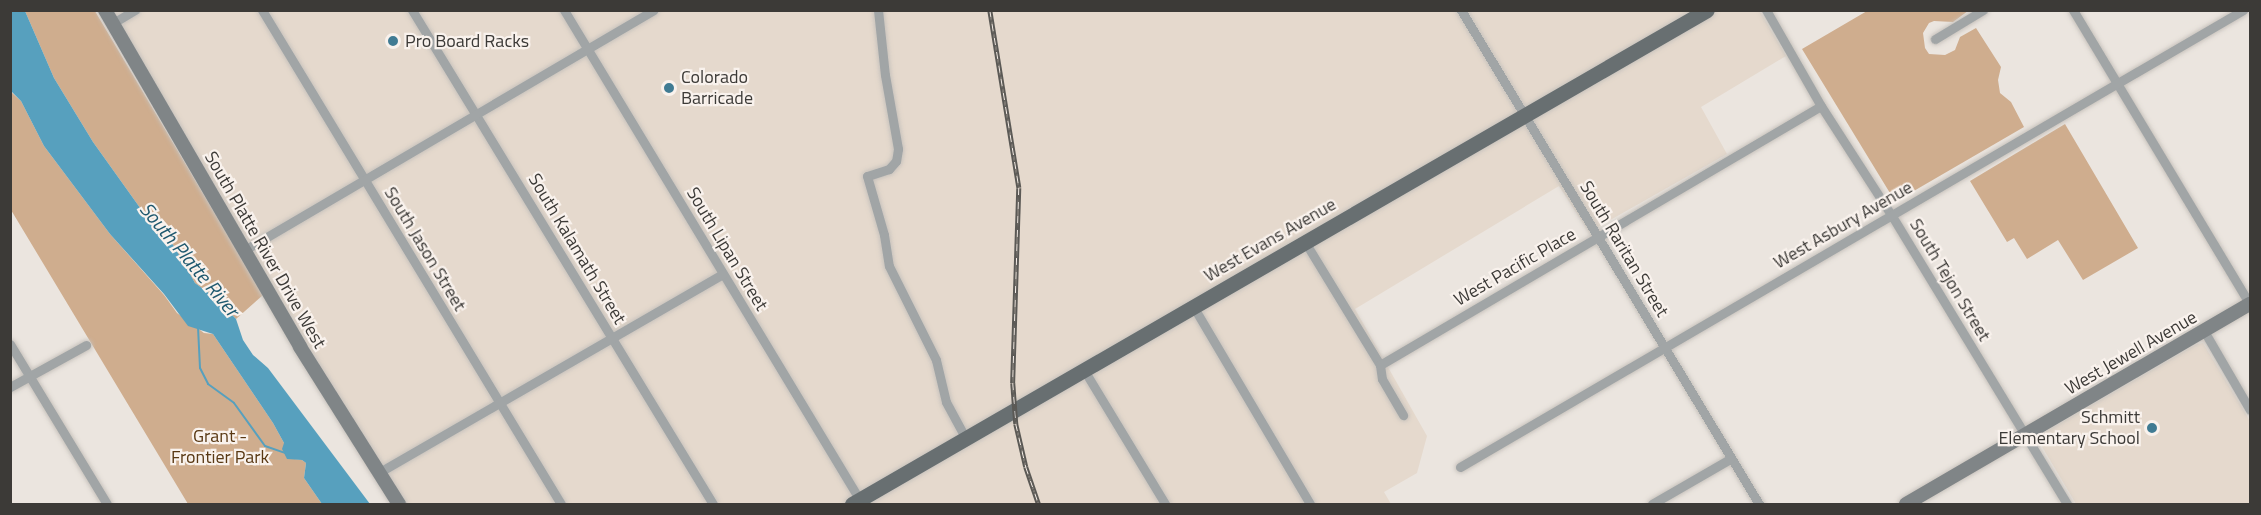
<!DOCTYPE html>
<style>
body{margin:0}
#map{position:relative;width:2261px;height:515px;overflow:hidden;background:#ebe5df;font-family:"Titillium Web",sans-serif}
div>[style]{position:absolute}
.built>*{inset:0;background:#e5d9cd}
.green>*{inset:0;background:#cfad8e}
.water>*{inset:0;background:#57a0be}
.stream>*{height:2px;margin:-1px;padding:0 1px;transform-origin:1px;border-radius:1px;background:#57a0be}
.roads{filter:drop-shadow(0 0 2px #c8c3bd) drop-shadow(0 0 2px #c8c3bd)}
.street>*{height:9px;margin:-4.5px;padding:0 4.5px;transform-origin:4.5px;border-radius:4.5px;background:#a1a5a6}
.secondary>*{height:14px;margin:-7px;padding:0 7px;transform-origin:7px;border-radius:7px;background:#808587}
.primary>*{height:15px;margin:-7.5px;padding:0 7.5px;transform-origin:7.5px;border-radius:7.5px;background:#686f71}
.rail>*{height:4.5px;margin-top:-2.25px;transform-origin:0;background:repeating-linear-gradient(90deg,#f9f2ed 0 7px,#5b5955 0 14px);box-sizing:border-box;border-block:2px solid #5b5955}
.dots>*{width:16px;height:16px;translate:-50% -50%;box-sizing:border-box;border:3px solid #f9f2ed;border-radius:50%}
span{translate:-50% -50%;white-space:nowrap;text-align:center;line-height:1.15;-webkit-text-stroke:4.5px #f9f2ed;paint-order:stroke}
.poi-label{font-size:18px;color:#3c3a37}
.left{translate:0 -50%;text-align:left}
.right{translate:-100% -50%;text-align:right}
.street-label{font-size:18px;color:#3c3a37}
.park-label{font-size:18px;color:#593813}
.water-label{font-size:20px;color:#1e586e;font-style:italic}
.frame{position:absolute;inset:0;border:12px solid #3c3a37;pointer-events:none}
</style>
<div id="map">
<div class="built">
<i style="clip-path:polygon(117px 10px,1759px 10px,1786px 56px,1701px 107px,1727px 154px,1589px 232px,1559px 186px,1355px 309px,1427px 436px,1417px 473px,1384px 492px,1391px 504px,395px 504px,373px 477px,107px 25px)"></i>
<i style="clip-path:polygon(2203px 343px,2250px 421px,2250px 504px,2076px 504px,2041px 445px,2040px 435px,2197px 344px)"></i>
</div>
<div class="green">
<i style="clip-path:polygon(25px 11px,95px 11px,263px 295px,236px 319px,217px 299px,195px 283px,174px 246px,143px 212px,93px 142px,54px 78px)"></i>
<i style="clip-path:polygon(1867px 11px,1968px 11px,1953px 22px,1934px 21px,1929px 23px,1923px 33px,1925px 48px,1929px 54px,1945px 55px,1955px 50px,1960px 37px,1976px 28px,2001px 67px,1998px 80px,2000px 93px,2011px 102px,2024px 127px,1900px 199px,1893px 198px,1802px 49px)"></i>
<i style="clip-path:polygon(10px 91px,21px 101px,44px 146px,110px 234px,164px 295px,177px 313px,204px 333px,213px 334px,273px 423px,284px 443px,287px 458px,302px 460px,306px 463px,304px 478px,322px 504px,188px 504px,11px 210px)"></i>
<i style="clip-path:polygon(2065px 124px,2138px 248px,2083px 280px,2058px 240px,2027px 259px,2014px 238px,2007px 242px,1970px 181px)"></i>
</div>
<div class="water">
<i style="clip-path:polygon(10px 11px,25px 11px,54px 78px,93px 142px,143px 212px,174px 246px,195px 283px,217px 299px,236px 319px,243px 340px,253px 355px,268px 368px,370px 504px,322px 504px,304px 478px,306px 463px,302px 460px,287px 459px,282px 449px,284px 443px,273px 423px,213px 334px,188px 326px,164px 294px,110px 234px,44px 146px,21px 101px,11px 91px)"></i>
</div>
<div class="stream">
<i style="left:198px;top:327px;width:41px;rotate:87.2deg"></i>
<i style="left:200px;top:368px;width:18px;rotate:63deg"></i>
<i style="left:208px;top:384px;width:32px;rotate:36deg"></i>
<i style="left:234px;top:403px;width:53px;rotate:54.2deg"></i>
<i style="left:265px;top:446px;width:21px;rotate:19deg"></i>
</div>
<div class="roads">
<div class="street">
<i style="left:262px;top:10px;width:577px;rotate:58.82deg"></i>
<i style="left:412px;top:10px;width:578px;rotate:58.65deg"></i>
<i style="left:564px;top:10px;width:575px;rotate:58.88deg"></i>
<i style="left:878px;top:10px;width:65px;rotate:83.9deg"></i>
<i style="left:885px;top:75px;width:75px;rotate:80deg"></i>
<i style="left:898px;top:149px;width:12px;rotate:99deg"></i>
<i style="left:896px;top:161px;width:11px;rotate:131deg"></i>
<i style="left:889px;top:169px;width:23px;rotate:162deg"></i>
<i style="left:867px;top:176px;width:61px;rotate:73.9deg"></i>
<i style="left:884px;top:235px;width:31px;rotate:81deg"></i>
<i style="left:889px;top:266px;width:105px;rotate:63.4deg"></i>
<i style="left:936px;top:360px;width:43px;rotate:76.6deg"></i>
<i style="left:946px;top:402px;width:42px;rotate:61.6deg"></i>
<i style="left:1461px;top:10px;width:577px;rotate:58.9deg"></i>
<i style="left:1766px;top:10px;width:111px;rotate:60.2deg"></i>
<i style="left:1821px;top:106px;width:131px;rotate:57.2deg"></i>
<i style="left:1892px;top:216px;width:337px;rotate:58.7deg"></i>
<i style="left:2073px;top:10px;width:343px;rotate:59deg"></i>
<i style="left:113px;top:23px;width:26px;rotate:-31deg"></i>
<i style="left:1935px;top:39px;width:56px;rotate:-31.1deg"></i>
<i style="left:1305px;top:242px;width:144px;rotate:58.6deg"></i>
<i style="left:1380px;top:365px;width:14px;rotate:82deg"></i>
<i style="left:1382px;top:379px;width:42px;rotate:59.7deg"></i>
<i style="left:243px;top:251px;width:476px;rotate:-30.4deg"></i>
<i style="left:1193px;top:306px;width:230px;rotate:59.4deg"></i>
<i style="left:2204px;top:331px;width:91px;rotate:59.8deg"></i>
<i style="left:10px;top:344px;width:187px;rotate:58.8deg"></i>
<i style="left:1380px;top:365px;width:511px;rotate:-30.43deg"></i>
<i style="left:1084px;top:370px;width:157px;rotate:58.8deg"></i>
<i style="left:10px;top:387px;width:87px;rotate:-28.9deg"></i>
<i style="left:1460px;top:467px;width:907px;rotate:-30.27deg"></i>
<i style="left:378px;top:473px;width:397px;rotate:-30deg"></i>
<i style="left:1652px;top:504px;width:90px;rotate:-30deg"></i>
</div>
<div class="secondary">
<i style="left:105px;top:10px;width:389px;rotate:59.9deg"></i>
<i style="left:300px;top:347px;width:186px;rotate:57.8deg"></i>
<i style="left:1906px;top:504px;width:398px;rotate:-30.2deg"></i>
</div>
<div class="primary">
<i style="left:852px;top:504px;width:987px;rotate:-30.02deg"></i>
</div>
</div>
<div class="rail">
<i style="left:990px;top:10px;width:180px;rotate:80.7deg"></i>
<i style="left:1019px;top:188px;width:195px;rotate:91.8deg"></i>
<i style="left:1013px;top:383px;width:41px;rotate:85.8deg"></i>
<i style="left:1016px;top:424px;width:44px;rotate:76.9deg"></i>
<i style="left:1026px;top:467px;width:39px;rotate:71deg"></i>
</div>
<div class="dots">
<i style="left:393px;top:41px;background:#407b93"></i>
<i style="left:669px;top:88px;background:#407b93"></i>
<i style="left:2152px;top:428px;background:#407b93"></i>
</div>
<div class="poi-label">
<span class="left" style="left:405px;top:41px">Pro Board Racks</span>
<span class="left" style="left:681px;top:88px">Colorado<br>Barricade</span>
<span class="right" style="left:2140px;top:428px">Schmitt<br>Elementary School</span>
</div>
<div class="street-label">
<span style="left:1843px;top:225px;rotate:-30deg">West Asbury Avenue</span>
<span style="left:1270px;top:240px;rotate:-30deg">West Evans Avenue</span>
<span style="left:425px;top:249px;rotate:59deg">South Jason Street</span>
<span style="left:577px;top:249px;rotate:59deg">South Kalamath Street</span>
<span style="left:727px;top:249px;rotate:59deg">South Lipan Street</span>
<span style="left:1624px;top:249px;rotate:59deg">South Raritan Street</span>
<span style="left:265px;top:250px;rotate:60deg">South Platte River Drive West</span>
<span style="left:1515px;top:267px;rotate:-30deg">West Pacific Place</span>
<span style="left:1950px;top:280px;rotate:59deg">South Tejon Street</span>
<span style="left:2131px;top:353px;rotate:-30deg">West Jewell Avenue</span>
</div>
<div class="park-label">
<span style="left:220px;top:447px">Grant -<br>Frontier Park</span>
</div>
<div class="water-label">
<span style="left:190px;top:259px;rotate:50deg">South Platte River</span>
</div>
<div class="frame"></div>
</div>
